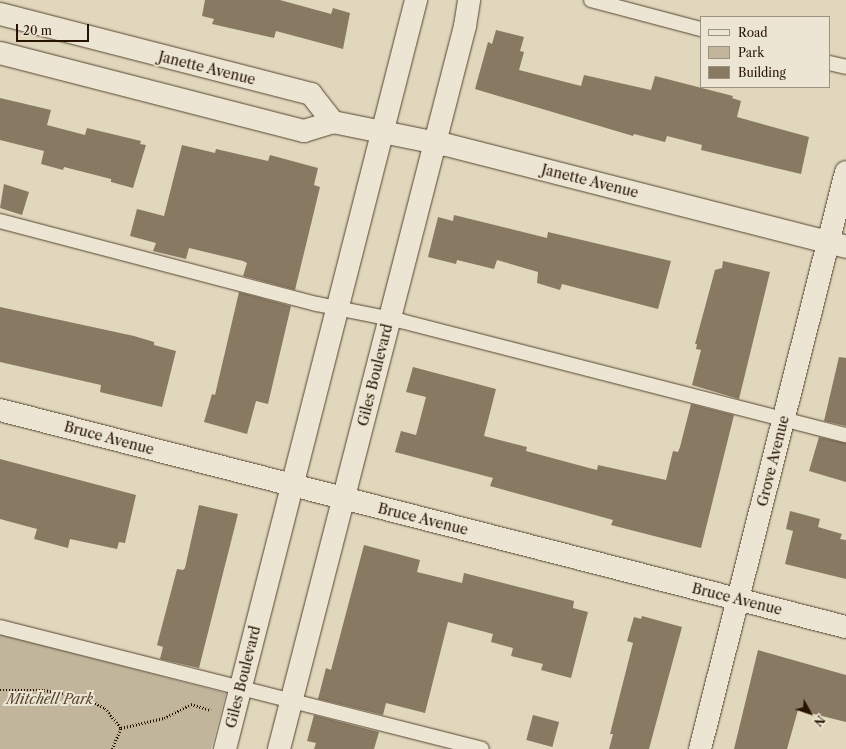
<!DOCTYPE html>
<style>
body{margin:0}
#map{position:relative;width:846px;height:749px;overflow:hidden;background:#e1d7bc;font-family:"Libre Caslon Text",serif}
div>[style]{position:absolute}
.green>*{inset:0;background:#c1b69c}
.building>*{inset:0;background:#887962;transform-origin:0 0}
.path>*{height:2.5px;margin-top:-1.25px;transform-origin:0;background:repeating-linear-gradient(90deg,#271400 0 1px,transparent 0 3px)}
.roads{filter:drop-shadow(0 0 1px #56452f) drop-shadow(0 0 1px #56452f)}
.lane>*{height:14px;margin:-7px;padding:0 7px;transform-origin:7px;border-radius:7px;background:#ece5d3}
.street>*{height:22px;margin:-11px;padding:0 11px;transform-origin:11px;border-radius:11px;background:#ece5d3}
span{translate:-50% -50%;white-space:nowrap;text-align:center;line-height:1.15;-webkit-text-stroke:4px #ece5d3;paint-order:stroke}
.street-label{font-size:14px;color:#271400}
.park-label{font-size:14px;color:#55452f;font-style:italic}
.legend{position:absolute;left:700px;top:16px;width:130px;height:72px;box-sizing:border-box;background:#ece5d3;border:1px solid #9d917f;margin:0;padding:5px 7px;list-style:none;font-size:12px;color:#271400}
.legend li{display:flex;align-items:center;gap:8px;height:20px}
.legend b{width:20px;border:1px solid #9d917f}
.north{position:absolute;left:790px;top:693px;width:40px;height:40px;-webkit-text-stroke:3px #ece5d3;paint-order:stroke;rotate:130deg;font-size:11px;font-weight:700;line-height:16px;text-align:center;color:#271400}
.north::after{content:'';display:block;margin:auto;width:14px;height:18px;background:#271400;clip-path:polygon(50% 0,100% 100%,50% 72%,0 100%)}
.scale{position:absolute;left:16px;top:24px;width:73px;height:18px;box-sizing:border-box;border:2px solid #271400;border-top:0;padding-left:5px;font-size:12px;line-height:14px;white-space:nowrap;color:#271400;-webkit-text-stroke:3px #ece5d3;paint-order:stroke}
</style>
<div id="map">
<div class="green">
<i style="clip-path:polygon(0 634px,226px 693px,211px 749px,0 749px)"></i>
</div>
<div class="building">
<i style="clip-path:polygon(205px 0,280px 0,331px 14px,333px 8px,350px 13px,343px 49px,276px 31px,274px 38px,212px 24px,214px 19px,202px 16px)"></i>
<i style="clip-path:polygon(496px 30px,524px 37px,520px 51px,524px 52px,519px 70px,581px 86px,584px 75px,651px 90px,655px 76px,733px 96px,732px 98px,741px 101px,737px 117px,809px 137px,801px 174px,701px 150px,702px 145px,667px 136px,665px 142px,634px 134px,633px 136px,475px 89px,488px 42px,492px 44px)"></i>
<i style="clip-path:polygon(0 98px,51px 110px,47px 125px,85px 135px,87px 128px,141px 141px,140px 144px,146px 145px,133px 188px,111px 182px,111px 179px,64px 167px,63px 170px,41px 164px,44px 151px,0 140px)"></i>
<i style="clip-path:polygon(182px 145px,215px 153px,216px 149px,268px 161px,270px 155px,318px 168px,314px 185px,320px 187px,295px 290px,243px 276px,247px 263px,243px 261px,189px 248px,186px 259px,153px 251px,156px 243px,130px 236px,137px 209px,164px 216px)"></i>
<i style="clip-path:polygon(4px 184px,29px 192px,22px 215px,0 208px)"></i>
<i style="clip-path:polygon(454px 215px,547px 238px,548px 232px,671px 261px,658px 309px,562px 284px,560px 290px,537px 283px,538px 272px,497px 260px,494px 269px,457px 260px,456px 264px,428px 257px,438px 217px,453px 221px)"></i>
<i style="clip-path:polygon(723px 261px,770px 272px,739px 399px,692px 385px,701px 350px,696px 349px,697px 344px,695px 344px,715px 270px,722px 268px)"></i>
<i style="clip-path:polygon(239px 292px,291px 306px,268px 404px,256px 401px,247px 434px,204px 422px,212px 394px,215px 395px)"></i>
<i style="clip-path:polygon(0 307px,134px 336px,154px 342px,154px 345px,176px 351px,162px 407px,100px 392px,101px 385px,0 362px)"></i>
<i style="clip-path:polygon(839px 357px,846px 358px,846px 426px,824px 421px)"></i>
<i style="clip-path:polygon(413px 367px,496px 389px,484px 436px,527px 447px,526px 451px,578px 465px,597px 470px,598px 465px,666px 480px,673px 451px,678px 452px,680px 447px,691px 404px,734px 415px,701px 548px,611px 525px,613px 520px,490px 486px,493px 478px,395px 452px,401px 431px,416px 435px,426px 397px,406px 392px)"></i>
<i style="clip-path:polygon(819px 437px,846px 443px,846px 482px,809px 471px)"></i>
<i style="clip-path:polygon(0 459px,136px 495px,125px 543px,119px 542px,117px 549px,70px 539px,68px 548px,34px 539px,37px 529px,0 519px)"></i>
<i style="clip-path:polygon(199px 505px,238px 514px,199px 668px,160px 659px,163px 647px,157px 645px,177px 569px,183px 570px,185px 568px)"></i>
<i style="clip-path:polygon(790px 511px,820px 519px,818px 527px,842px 534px,840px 539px,846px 540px,846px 579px,785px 564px,793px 531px,786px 529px)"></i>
<i style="clip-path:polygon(364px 545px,420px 560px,417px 572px,462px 583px,464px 573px,574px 601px,573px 608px,588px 612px,571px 678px,541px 670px,543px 664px,511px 656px,513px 648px,491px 642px,493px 634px,448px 622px,425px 713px,386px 703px,383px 715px,318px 699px,326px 668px,331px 670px)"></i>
<i style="clip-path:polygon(642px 616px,682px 627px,649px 749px,609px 749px,613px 734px,610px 734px,633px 643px,627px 641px,634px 617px,641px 619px)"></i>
<i style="clip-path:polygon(758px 650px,846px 675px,846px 722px,798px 710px,787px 749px,734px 749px)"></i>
<i style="clip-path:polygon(314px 715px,379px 732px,374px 749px,314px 749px,316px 743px,307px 741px)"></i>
<i style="left:533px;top:715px;width:27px;height:26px;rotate:15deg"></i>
</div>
<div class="path">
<i style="left:0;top:690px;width:44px"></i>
<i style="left:44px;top:690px;width:38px;rotate:9deg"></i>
<i style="left:82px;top:696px;width:26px;rotate:28deg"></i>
<i style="left:105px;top:708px;width:26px;rotate:51deg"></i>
<i style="left:112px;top:749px;width:23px;rotate:-67deg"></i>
<i style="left:121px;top:728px;width:44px;rotate:-13.1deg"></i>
<i style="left:164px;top:718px;width:30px;rotate:-27deg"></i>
<i style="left:191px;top:704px;width:21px;rotate:17deg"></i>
</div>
<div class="roads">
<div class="lane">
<i style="left:591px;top:0;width:114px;rotate:14.8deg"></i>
<i style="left:829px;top:63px;width:17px;rotate:13deg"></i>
<i style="left:0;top:221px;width:328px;rotate:14.7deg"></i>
<i style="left:317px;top:304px;width:86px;rotate:11.4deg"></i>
<i style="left:401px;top:321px;width:459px;rotate:14.4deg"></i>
<i style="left:0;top:627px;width:497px;rotate:14.2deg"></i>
</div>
<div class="street">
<i style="left:0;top:14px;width:321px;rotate:14.4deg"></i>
<i style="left:311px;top:94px;width:36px;rotate:52deg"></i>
<i style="left:333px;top:122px;width:116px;rotate:11.4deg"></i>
<i style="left:447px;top:145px;width:412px;rotate:14.3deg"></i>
<i style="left:0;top:53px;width:314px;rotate:14.4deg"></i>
<i style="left:304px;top:131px;width:30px;rotate:-17deg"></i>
<i style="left:0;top:410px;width:873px;rotate:14.39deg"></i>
<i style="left:225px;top:749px;width:773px;rotate:-75.69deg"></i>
<i style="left:279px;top:749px;width:747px;rotate:-75.57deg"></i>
<i style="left:465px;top:26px;width:26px;rotate:-81deg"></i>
<i style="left:700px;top:749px;width:595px;rotate:-75.8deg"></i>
</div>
</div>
<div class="street-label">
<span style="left:207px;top:68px;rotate:14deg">Janette Avenue</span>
<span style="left:590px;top:181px;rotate:14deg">Janette Avenue</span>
<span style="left:375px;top:375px;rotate:-76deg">Giles Boulevard</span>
<span style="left:109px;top:438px;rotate:15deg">Bruce Avenue</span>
<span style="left:773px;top:461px;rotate:-76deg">Grove Avenue</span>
<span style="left:423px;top:519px;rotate:14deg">Bruce Avenue</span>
<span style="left:737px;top:599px;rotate:14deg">Bruce Avenue</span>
<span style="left:243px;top:677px;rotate:-76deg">Giles Boulevard</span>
</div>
<div class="park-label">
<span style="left:50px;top:699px">Mitchell Park</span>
</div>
<ul class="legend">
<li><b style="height:5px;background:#ece5d3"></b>Road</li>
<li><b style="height:11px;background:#c1b69c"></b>Park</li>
<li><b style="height:11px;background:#887962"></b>Building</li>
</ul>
<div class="north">N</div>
<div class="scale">20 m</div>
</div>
